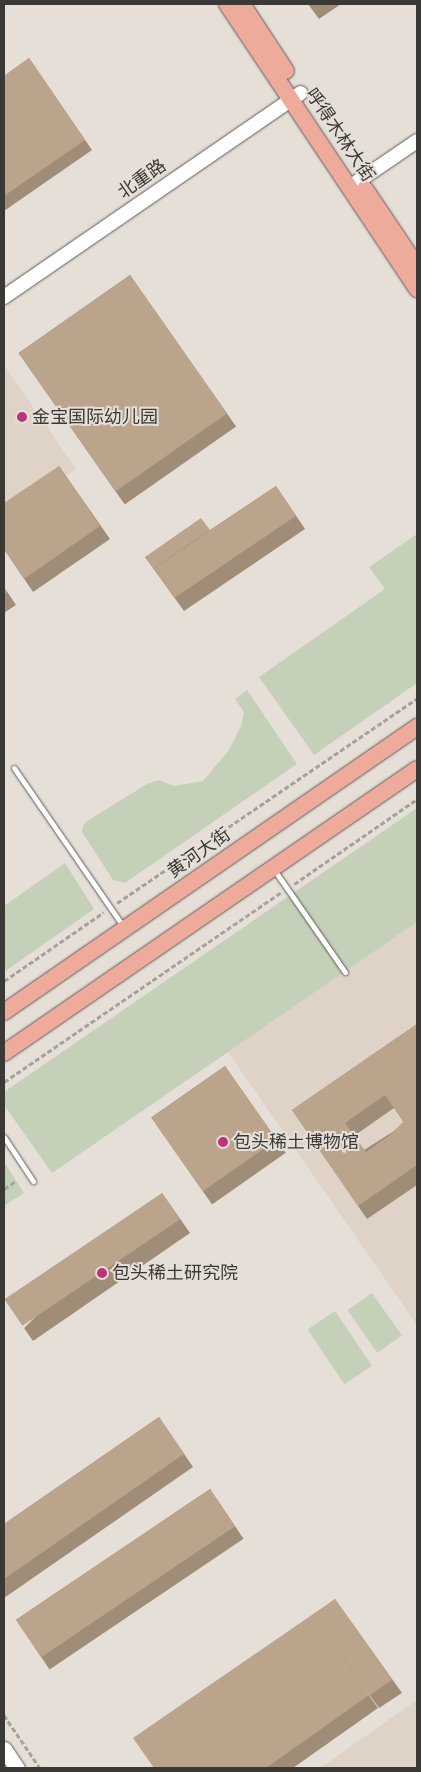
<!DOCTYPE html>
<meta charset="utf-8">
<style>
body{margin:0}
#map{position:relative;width:421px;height:1772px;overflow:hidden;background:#e5dfd8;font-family:"Varela Round","Noto Sans SC",sans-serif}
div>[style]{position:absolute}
.built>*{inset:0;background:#ded3c6}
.green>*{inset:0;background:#c5d0b9;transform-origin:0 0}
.path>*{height:2.5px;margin-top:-1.25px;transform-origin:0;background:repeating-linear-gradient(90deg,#a5a19b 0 5px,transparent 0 7.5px)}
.roads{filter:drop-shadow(0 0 1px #5f5a54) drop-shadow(0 0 1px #5f5a54)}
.service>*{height:5px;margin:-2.5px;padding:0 2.5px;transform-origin:2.5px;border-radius:2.5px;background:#fff}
.tertiary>*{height:14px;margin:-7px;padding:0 7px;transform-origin:7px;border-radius:7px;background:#fff}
.secondary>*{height:15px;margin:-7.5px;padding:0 7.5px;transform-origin:7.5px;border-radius:7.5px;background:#fff}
.primary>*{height:16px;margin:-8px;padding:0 8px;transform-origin:8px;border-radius:8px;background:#eeaa9a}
.wall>*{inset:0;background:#a08d78;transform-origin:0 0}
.building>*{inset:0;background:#baa48c;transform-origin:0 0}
.dots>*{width:14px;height:14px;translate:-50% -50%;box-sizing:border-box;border:2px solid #e5dfd8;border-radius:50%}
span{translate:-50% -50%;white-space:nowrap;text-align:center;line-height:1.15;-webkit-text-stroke:4px #e5dfd8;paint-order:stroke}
.street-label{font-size:18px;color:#3b3936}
.poi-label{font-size:18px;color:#3b3936}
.left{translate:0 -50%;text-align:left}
.frame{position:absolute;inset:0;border:5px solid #3b3936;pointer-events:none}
</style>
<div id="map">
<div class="built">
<i style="clip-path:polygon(4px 365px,76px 469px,4px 516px)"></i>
<i style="clip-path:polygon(417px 922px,417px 1325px,228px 1052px)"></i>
<i style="clip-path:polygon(417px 1700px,417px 1768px,320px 1768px)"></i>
</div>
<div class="green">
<i style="clip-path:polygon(417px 534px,417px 683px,314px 755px,259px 677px,385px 589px,369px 567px)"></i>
<i style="clip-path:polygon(247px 690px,297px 764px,125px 883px,113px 880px,82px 832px,84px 823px,147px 784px,159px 780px,174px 786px,203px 781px,229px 750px,241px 726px,244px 712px,235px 699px)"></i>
<i style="clip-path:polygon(417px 808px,417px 922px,52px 1173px,4px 1105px,4px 1092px)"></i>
<i style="clip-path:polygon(65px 863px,94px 909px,4px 972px,4px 906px)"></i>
<i style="clip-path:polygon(4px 1162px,24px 1193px,4px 1206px)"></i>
<i style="left:372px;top:1293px;width:52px;height:30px;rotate:55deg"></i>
<i style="left:335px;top:1311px;width:66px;height:33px;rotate:56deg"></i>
</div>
<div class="path">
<i style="left:294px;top:884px;width:150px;rotate:-34.6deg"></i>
<i style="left:117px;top:903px;width:363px;rotate:-34.3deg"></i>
<i style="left:4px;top:981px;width:121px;rotate:-34.6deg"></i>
<i style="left:4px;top:1082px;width:336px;rotate:-34.4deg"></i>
<i style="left:4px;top:1189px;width:14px;rotate:-34deg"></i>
<i style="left:4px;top:1715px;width:64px;rotate:55.8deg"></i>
</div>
<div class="roads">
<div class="service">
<i style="left:14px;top:768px;width:192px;rotate:55.4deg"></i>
<i style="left:275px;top:871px;width:123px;rotate:55.3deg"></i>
<i style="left:4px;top:1137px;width:53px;rotate:56.6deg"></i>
</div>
<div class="tertiary">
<i style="left:351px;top:186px;width:80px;rotate:-34.3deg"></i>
<i style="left:4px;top:297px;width:360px;rotate:-34.5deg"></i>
</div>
<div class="secondary">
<i style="left:4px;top:1749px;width:23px;rotate:56deg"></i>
</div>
<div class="primary">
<i style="left:227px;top:4px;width:343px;rotate:56.3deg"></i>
<i style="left:242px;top:4px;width:80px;rotate:56.7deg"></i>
<i style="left:365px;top:189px;width:93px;rotate:56deg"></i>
<i style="left:4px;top:1012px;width:502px;rotate:-34.61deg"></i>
<i style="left:4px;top:1053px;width:501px;rotate:-34.51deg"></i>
</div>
</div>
<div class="wall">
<i style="clip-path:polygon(308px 4px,341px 4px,319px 19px)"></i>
<i style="clip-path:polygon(29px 58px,92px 150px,4px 211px,4px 76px)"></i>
<i style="left:130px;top:275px;width:185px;height:136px;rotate:55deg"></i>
<i style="clip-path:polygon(59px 466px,110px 539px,33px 592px,4px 549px)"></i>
<i style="clip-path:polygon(276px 486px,305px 529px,184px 611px,145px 557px,210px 530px)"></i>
<i style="clip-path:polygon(4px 587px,16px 605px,4px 613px)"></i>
<i style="clip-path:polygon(evenodd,417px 1024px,417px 1185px,367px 1219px,292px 1110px,417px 1024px,394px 1108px,405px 1124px,364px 1150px,354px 1136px,394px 1108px)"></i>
<i style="left:225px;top:1066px;width:106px;height:90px;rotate:55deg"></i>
<i style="clip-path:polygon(162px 1193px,190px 1233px,33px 1341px,24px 1328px)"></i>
<i style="clip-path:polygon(159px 1417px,193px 1467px,4px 1598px,4px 1524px)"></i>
<i style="left:210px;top:1489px;width:60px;height:234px;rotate:56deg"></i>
<i style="clip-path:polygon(335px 1599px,402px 1693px,379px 1708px,334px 1646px,378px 1708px,293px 1768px,154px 1768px)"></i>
</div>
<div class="building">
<i style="clip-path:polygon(29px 58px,85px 140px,4px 196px,4px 76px)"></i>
<i style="left:130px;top:275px;width:169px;height:136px;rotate:55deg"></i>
<i style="clip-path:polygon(59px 466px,100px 526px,24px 579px,4px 549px,4px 503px)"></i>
<i style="left:276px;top:486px;width:36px;height:147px;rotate:56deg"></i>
<i style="clip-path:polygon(201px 518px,210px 530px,154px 568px,156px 570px,155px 570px,145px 557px)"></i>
<i style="clip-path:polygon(4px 587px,7px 592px,4px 594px)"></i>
<i style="clip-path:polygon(evenodd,417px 1024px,417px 1165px,358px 1206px,292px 1110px,417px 1024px,385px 1095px,405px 1124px,366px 1152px,345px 1123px,385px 1095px)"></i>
<i style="left:225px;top:1066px;width:90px;height:90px;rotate:55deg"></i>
<i style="left:403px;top:1122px;width:3px;height:48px;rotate:45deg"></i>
<i style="left:162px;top:1193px;width:32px;height:190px;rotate:56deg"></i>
<i style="clip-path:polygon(159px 1417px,184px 1454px,4px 1579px,4px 1524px)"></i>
<i style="left:210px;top:1489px;width:45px;height:234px;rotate:56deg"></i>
<i style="clip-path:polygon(335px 1599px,392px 1680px,370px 1695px,325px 1632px,369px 1695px,266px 1768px,154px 1768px,133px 1738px)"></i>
</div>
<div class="dots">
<i style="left:22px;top:417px;background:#b9347a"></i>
<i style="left:223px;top:1142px;background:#b9347a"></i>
<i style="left:102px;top:1273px;background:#b9347a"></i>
</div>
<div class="street-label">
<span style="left:340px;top:135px;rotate:56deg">呼得木林大街</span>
<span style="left:142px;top:179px;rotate:-35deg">北重路</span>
<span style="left:199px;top:853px;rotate:-35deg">黄河大街</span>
</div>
<div class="poi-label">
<span class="left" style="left:32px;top:417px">金宝国际幼儿园</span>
<span class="left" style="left:233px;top:1142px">包头稀土博物馆</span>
<span class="left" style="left:112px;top:1273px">包头稀土研究院</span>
</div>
<div class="frame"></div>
</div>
